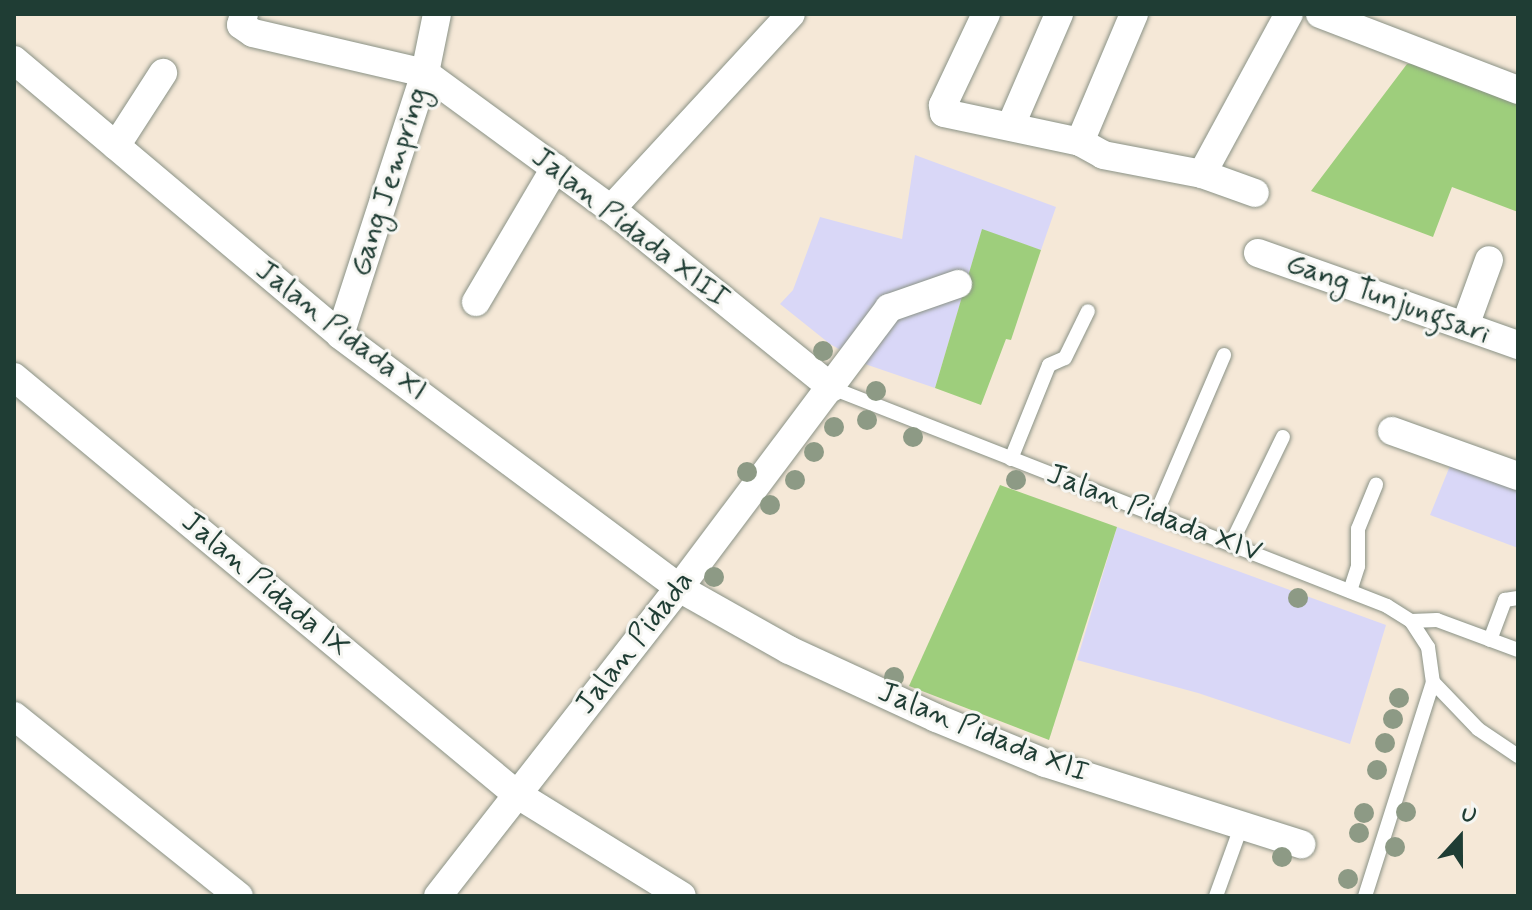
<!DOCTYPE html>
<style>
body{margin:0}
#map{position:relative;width:1532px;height:910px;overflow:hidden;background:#f5e8d7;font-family:Mynerve,sans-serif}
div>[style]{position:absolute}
.built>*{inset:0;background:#d9d7f7}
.green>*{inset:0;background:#9ece7c}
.roads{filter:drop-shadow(0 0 2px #8a9286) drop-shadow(0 0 2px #8a9286)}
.service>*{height:14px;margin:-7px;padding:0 7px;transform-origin:7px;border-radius:7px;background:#fff}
.minor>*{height:28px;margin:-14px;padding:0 14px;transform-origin:14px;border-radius:14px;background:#fff}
.trees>*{width:20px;height:20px;margin:-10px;border-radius:50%;background:#8d9a85}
span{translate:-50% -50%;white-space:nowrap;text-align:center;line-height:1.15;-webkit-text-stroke:6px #f6f6f2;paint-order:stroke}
.street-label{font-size:30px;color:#1f3d34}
.frame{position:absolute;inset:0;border:16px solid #1f3d34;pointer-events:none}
.north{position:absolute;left:1420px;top:798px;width:80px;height:80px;-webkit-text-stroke:6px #f6f6f2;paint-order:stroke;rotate:21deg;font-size:22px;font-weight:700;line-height:32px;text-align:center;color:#1f3d34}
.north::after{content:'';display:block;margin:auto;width:28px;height:36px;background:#1f3d34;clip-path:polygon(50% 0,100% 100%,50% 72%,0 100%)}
</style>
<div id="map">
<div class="built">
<i style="clip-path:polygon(915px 155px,1056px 207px,1041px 250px,982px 230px,935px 388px,865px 364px,830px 344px,780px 304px,793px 290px,820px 217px,902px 239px)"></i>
<i style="clip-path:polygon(1454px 456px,1518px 480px,1518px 548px,1430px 515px)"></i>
<i style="clip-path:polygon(1117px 527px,1386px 625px,1350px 744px,1198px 693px,1077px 660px)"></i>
</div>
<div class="green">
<i style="clip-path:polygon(1421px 63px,1518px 97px,1518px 212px,1452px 187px,1433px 237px,1311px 191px,1407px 64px)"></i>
<i style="clip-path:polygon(982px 229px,1041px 250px,1011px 340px,1006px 339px,981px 405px,935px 388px)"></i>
<i style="clip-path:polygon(1000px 485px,1117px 527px,1049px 740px,909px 686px)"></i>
</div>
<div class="roads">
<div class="service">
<i style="left:832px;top:388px;width:596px;rotate:21.44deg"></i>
<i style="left:1387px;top:606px;width:28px;rotate:32deg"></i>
<i style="left:1411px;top:621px;width:31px;rotate:57deg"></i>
<i style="left:1428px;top:647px;width:35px;rotate:82deg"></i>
<i style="left:1433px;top:682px;width:225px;rotate:107.6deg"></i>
<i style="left:1011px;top:459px;width:101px;rotate:-68deg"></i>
<i style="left:1049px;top:365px;width:17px;rotate:-24deg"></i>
<i style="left:1065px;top:358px;width:52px;rotate:-63.9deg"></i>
<i style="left:1156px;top:514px;width:173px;rotate:-66.8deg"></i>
<i style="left:1231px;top:544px;width:119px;rotate:-64.1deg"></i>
<i style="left:1350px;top:591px;width:26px;rotate:-72deg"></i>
<i style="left:1358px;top:566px;width:37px;rotate:-90deg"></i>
<i style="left:1358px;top:529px;width:48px;rotate:-67.8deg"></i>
<i style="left:1411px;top:621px;width:26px;rotate:-2deg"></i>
<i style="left:1437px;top:620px;width:86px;rotate:20.3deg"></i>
<i style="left:1490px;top:640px;width:43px;rotate:-69.4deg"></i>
<i style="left:1505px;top:600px;width:13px;rotate:-9deg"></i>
<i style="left:1433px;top:682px;width:65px;rotate:46.2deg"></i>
<i style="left:1478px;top:729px;width:48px;rotate:34deg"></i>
<i style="left:1216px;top:896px;width:73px;rotate:-70.1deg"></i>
</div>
<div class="minor">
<i style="left:244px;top:14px;width:11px;rotate:105deg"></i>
<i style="left:241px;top:25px;width:14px;rotate:34deg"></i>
<i style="left:253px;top:33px;width:177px;rotate:13.1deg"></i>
<i style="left:425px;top:73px;width:230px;rotate:36.2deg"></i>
<i style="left:611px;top:209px;width:284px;rotate:39deg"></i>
<i style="left:986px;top:14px;width:101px;rotate:115.3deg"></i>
<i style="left:943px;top:105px;width:8px;rotate:83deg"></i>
<i style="left:944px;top:113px;width:139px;rotate:12deg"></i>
<i style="left:1134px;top:14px;width:139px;rotate:112.9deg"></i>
<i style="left:1080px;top:142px;width:26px;rotate:29deg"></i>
<i style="left:1103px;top:155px;width:101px;rotate:10.9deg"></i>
<i style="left:1202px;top:174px;width:56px;rotate:19.7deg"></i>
<i style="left:1320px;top:14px;width:212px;rotate:21deg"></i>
<i style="left:14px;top:60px;width:426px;rotate:40.1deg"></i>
<i style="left:340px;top:335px;width:423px;rotate:36.7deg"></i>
<i style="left:679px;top:588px;width:126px;rotate:29.4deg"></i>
<i style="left:789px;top:650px;width:162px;rotate:24.8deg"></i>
<i style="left:936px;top:718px;width:118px;rotate:22.4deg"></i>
<i style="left:1045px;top:763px;width:269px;rotate:17.6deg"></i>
<i style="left:1011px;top:125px;width:121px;rotate:-66.6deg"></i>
<i style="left:116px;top:146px;width:87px;rotate:-57.2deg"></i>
<i style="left:1202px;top:174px;width:182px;rotate:-61.5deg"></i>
<i style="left:611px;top:209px;width:265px;rotate:-47.3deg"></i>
<i style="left:1258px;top:253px;width:276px;rotate:19.5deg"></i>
<i style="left:476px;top:302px;width:156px;rotate:-59.5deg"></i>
<i style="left:1465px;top:326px;width:70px;rotate:-70deg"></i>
<i style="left:340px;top:335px;width:275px;rotate:-72deg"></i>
<i style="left:425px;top:73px;width:60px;rotate:-78.5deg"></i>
<i style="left:14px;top:377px;width:651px;rotate:39.7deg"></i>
<i style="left:515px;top:793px;width:196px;rotate:31.7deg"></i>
<i style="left:1392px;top:431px;width:134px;rotate:19.7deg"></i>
<i style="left:14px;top:716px;width:288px;rotate:38.7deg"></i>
<i style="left:438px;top:896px;width:391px;rotate:-52deg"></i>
<i style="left:679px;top:588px;width:350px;rotate:-53.1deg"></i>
<i style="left:889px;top:308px;width:73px;rotate:-19.2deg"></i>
</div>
</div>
<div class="trees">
<i style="left:823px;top:351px"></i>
<i style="left:876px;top:391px"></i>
<i style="left:867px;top:420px"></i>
<i style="left:834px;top:427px"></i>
<i style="left:913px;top:437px"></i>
<i style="left:814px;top:452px"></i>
<i style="left:747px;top:472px"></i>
<i style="left:795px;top:480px"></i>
<i style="left:1016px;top:480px"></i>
<i style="left:770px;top:505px"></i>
<i style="left:714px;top:577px"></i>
<i style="left:1298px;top:598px"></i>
<i style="left:894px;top:677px"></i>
<i style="left:1399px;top:698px"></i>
<i style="left:1393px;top:719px"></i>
<i style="left:1385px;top:743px"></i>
<i style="left:1377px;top:770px"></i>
<i style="left:1406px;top:812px"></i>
<i style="left:1364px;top:813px"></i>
<i style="left:1359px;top:833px"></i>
<i style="left:1395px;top:847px"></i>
<i style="left:1282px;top:857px"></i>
<i style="left:1348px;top:879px"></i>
</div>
<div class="street-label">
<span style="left:390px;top:182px;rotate:-72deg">Gang Jempring</span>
<span style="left:630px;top:228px;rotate:38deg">Jalan Pidada XIII</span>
<span style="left:1388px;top:299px;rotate:20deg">Gang Tunjungsari</span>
<span style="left:341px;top:331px;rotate:38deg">Jalan Pidada XI</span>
<span style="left:1154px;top:514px;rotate:21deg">Jalan Pidada XIV</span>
<span style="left:265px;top:585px;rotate:40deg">Jalan Pidada IX</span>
<span style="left:635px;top:643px;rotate:-52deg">Jalan Pidada</span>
<span style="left:983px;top:733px;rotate:22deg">Jalan Pidada XII</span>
</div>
<div class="frame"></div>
<div class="north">U</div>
</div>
